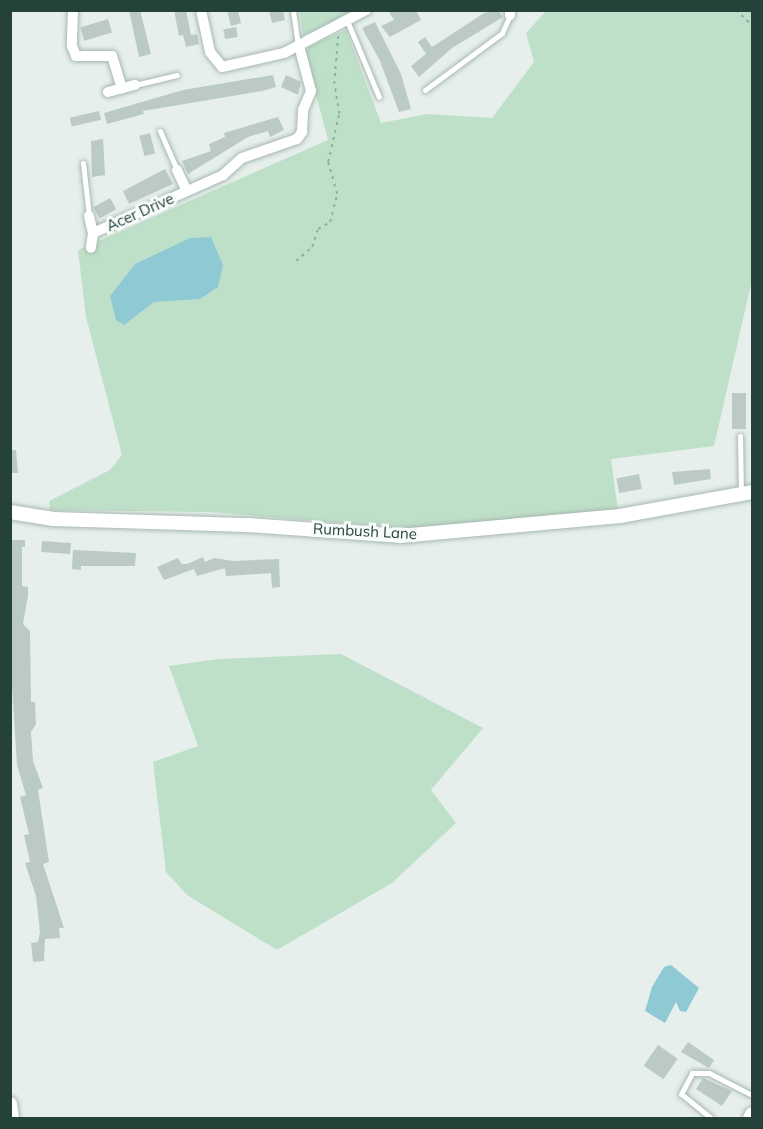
<!DOCTYPE html>
<style>
body{margin:0}
#map{position:relative;width:763px;height:1129px;overflow:hidden;background:#e6efeb;font-family:Mulish,sans-serif}
div>[style]{position:absolute}
.green>*{inset:0;background:#bfe0c8}
.water>*{inset:0;background:#8ec9d4}
.building>*{inset:0;background:#bbcac4;transform-origin:0 0}
.path>*{height:1.5px;margin-top:-0.75px;transform-origin:0;background:repeating-linear-gradient(90deg,#86b3a5 0 3px,transparent 0 7.5px)}
.roads{filter:drop-shadow(0 0 2px #a8b8b2) drop-shadow(0 0 2px #a8b8b2)}
.service>*{height:5px;margin:-2.5px;padding:0 2.5px;transform-origin:2.5px;border-radius:2.5px;background:#fff}
.minor>*{height:10px;margin:-5px;padding:0 5px;transform-origin:5px;border-radius:5px;background:#fff}
.tertiary>*{height:14px;margin:-7px;padding:0 7px;transform-origin:7px;border-radius:7px;background:#fff}
span{translate:-50% -50%;white-space:nowrap;text-align:center;line-height:1.15;-webkit-text-stroke:6px #f7fbf9;paint-order:stroke}
.street-label{font-size:15px;color:#24423a}
.frame{position:absolute;inset:0;border:12px solid #24423a;pointer-events:none}
</style>
<div id="map">
<div class="green">
<i style="clip-path:polygon(300px 11px,358px 11px,338px 23px,303px 35px)"></i>
<i style="clip-path:polygon(546px 11px,752px 11px,752px 280px,714px 446px,611px 459px,618px 510px,404px 528px,209px 512px,50px 510px,49px 501px,110px 470px,122px 455px,86px 317px,78px 250px,328px 140px,305px 53px,308px 47px,346px 30px,381px 123px,427px 114px,492px 118px,534px 62px,526px 33px)"></i>
<i style="clip-path:polygon(341px 654px,483px 728px,431px 790px,456px 823px,392px 883px,277px 950px,187px 895px,166px 872px,153px 762px,198px 746px,169px 666px,218px 659px)"></i>
</div>
<div class="water">
<i style="clip-path:polygon(211px 237px,223px 265px,218px 287px,200px 299px,154px 302px,124px 325px,116px 320px,110px 296px,135px 264px,190px 238px)"></i>
<i style="clip-path:polygon(671px 965px,699px 988px,686px 1012px,680px 1011px,676px 1002px,665px 1023px,645px 1011px,652px 987px,664px 967px)"></i>
</div>
<div class="building">
<i style="clip-path:polygon(129px 10px,140px 10px,151px 54px,139px 57px)"></i>
<i style="clip-path:polygon(174px 10px,186px 10px,191px 35px,197px 34px,199px 44px,186px 47px,183px 35px,179px 36px)"></i>
<i style="clip-path:polygon(227px 10px,238px 10px,241px 23px,231px 26px)"></i>
<i style="clip-path:polygon(269px 10px,283px 10px,285px 20px,272px 23px)"></i>
<i style="clip-path:polygon(388px 10px,416px 10px,421px 20px,390px 37px,381px 26px,394px 20px)"></i>
<i style="clip-path:polygon(498px 10px,503px 17px,452px 48px,419px 77px,411px 66px,426px 54px,418px 42px,425px 37px,432px 47px,484px 13px)"></i>
<i style="left:108px;top:19px;width:14px;height:29px;rotate:73deg"></i>
<i style="clip-path:polygon(375px 22px,401px 74px,411px 109px,399px 112px,380px 61px,362px 28px)"></i>
<i style="left:236px;top:27px;width:10px;height:13px;rotate:79deg"></i>
<i style="clip-path:polygon(273px 75px,276px 87px,262px 91px,143px 111px,144px 114px,107px 124px,104px 113px,183px 90px)"></i>
<i style="clip-path:polygon(286px 75px,301px 82px,298px 95px,281px 87px)"></i>
<i style="left:99px;top:111px;width:9px;height:30px;rotate:77deg"></i>
<i style="clip-path:polygon(278px 117px,284px 130px,270px 137px,268px 131px,248px 137px,188px 174px,182px 161px,211px 151px,209px 144px,225px 137px,224px 133px)"></i>
<i style="left:150px;top:133px;width:21px;height:11px;rotate:76deg"></i>
<i style="clip-path:polygon(103px 139px,105px 175px,92px 177px,91px 141px)"></i>
<i style="clip-path:polygon(165px 169px,173px 184px,129px 204px,123px 191px)"></i>
<i style="left:110px;top:198px;width:13px;height:19px;rotate:61deg"></i>
<i style="left:732px;top:393px;width:14px;height:36px"></i>
<i style="clip-path:polygon(10px 450px,16px 450px,18px 473px,10px 473px)"></i>
<i style="clip-path:polygon(710px 469px,711px 479px,674px 485px,672px 472px)"></i>
<i style="left:639px;top:474px;width:15px;height:23px;rotate:79deg"></i>
<i style="clip-path:polygon(10px 540px,25px 540px,25px 547px,22px 547px,22px 586px,28px 587px,28px 595px,23px 624px,30px 631px,31px 702px,35px 702px,36px 724px,31px 732px,33px 761px,43px 788px,38px 790px,49px 862px,43px 864px,64px 928px,59px 928px,60px 938px,45px 939px,44px 961px,33px 962px,31px 943px,38px 942px,40px 932px,36px 896px,25px 863px,30px 862px,24px 835px,29px 834px,20px 797px,26px 795px,17px 765px,10px 655px)"></i>
<i style="left:42px;top:541px;width:29px;height:11px;rotate:4deg"></i>
<i style="clip-path:polygon(73px 550px,136px 553px,135px 566px,81px 566px,81px 570px,72px 569px)"></i>
<i style="clip-path:polygon(203px 557px,205px 562px,214px 558px,233px 561px,279px 559px,280px 587px,272px 588px,271px 573px,226px 576px,225px 568px,197px 576px,194px 569px,164px 580px,157px 567px,178px 558px,182px 564px,187px 564px)"></i>
<i style="clip-path:polygon(688px 1042px,714px 1060px,709px 1068px,681px 1052px)"></i>
<i style="left:658px;top:1045px;width:24px;height:25px;rotate:35deg"></i>
<i style="clip-path:polygon(703px 1078px,732px 1091px,722px 1106px,696px 1089px)"></i>
</div>
<div class="path">
<i style="left:736px;top:10px;width:22px;rotate:43deg"></i>
<i style="left:296px;top:261px;width:21px;rotate:-41deg"></i>
<i style="left:312px;top:247px;width:19px;rotate:-72deg"></i>
<i style="left:318px;top:229px;width:14px;rotate:-30deg"></i>
<i style="left:330px;top:222px;width:29px;rotate:-76deg"></i>
<i style="left:337px;top:194px;width:33px;rotate:-106deg"></i>
<i style="left:328px;top:162px;width:49px;rotate:-77.1deg"></i>
<i style="left:339px;top:114px;width:30px;rotate:-99deg"></i>
<i style="left:334px;top:84px;width:49px;rotate:-85.3deg"></i>
</div>
<div class="roads">
<div class="service">
<i style="left:293px;top:10px;width:34px;rotate:82deg"></i>
<i style="left:348px;top:23px;width:80px;rotate:67.3deg"></i>
<i style="left:135px;top:85px;width:43px;rotate:-13.4deg"></i>
<i style="left:425px;top:90px;width:96px;rotate:-36.5deg"></i>
<i style="left:502px;top:33px;width:20px;rotate:-66deg"></i>
<i style="left:160px;top:131px;width:43px;rotate:66.4deg"></i>
<i style="left:83px;top:163px;width:53px;rotate:83.5deg"></i>
<i style="left:740px;top:436px;width:58px;rotate:89deg"></i>
<i style="left:711px;top:1118px;width:38px;rotate:-141deg"></i>
<i style="left:681px;top:1094px;width:24px;rotate:-62deg"></i>
<i style="left:692px;top:1073px;width:17px"></i>
<i style="left:709px;top:1073px;width:48px;rotate:27.1deg"></i>
</div>
<div class="minor">
<i style="left:73px;top:10px;width:36px;rotate:92deg"></i>
<i style="left:72px;top:46px;width:11px;rotate:68deg"></i>
<i style="left:76px;top:56px;width:36px"></i>
<i style="left:112px;top:56px;width:34px;rotate:73deg"></i>
<i style="left:201px;top:10px;width:43px;rotate:77.9deg"></i>
<i style="left:210px;top:52px;width:19px;rotate:51deg"></i>
<i style="left:222px;top:67px;width:64px;rotate:-12.7deg"></i>
<i style="left:284px;top:53px;width:93px;rotate:-27.7deg"></i>
<i style="left:510px;top:15px;width:5px;rotate:-90deg"></i>
<i style="left:108px;top:92px;width:28px;rotate:-15deg"></i>
<i style="left:177px;top:170px;width:23px;rotate:65deg"></i>
<i style="left:89px;top:216px;width:17px;rotate:77deg"></i>
<i style="left:93px;top:233px;width:15px;rotate:98deg"></i>
<i style="left:93px;top:233px;width:142px;rotate:-24deg"></i>
<i style="left:223px;top:175px;width:25px;rotate:-42deg"></i>
<i style="left:242px;top:158px;width:58px;rotate:-19.1deg"></i>
<i style="left:297px;top:139px;width:9px;rotate:-54deg"></i>
<i style="left:302px;top:132px;width:22px;rotate:-87deg"></i>
<i style="left:303px;top:110px;width:21px;rotate:-67deg"></i>
<i style="left:311px;top:91px;width:47px;rotate:-104.9deg"></i>
</div>
<div class="tertiary">
<i style="left:10px;top:512px;width:44px;rotate:9.2deg"></i>
<i style="left:53px;top:519px;width:195px;rotate:1.8deg"></i>
<i style="left:248px;top:525px;width:152px;rotate:4.1deg"></i>
<i style="left:400px;top:536px;width:221px;rotate:-5.2deg"></i>
<i style="left:620px;top:516px;width:134px;rotate:-10.3deg"></i>
<i style="left:10px;top:1104px;width:14px;rotate:82deg"></i>
<i style="left:750px;top:1118px;width:4px;rotate:-63deg"></i>
</div>
</div>
<div class="street-label">
<span style="left:140px;top:212px;rotate:-24deg">Acer Drive</span>
<span style="left:365px;top:531px;rotate:3deg">Rumbush Lane</span>
</div>
<div class="frame"></div>
</div>
